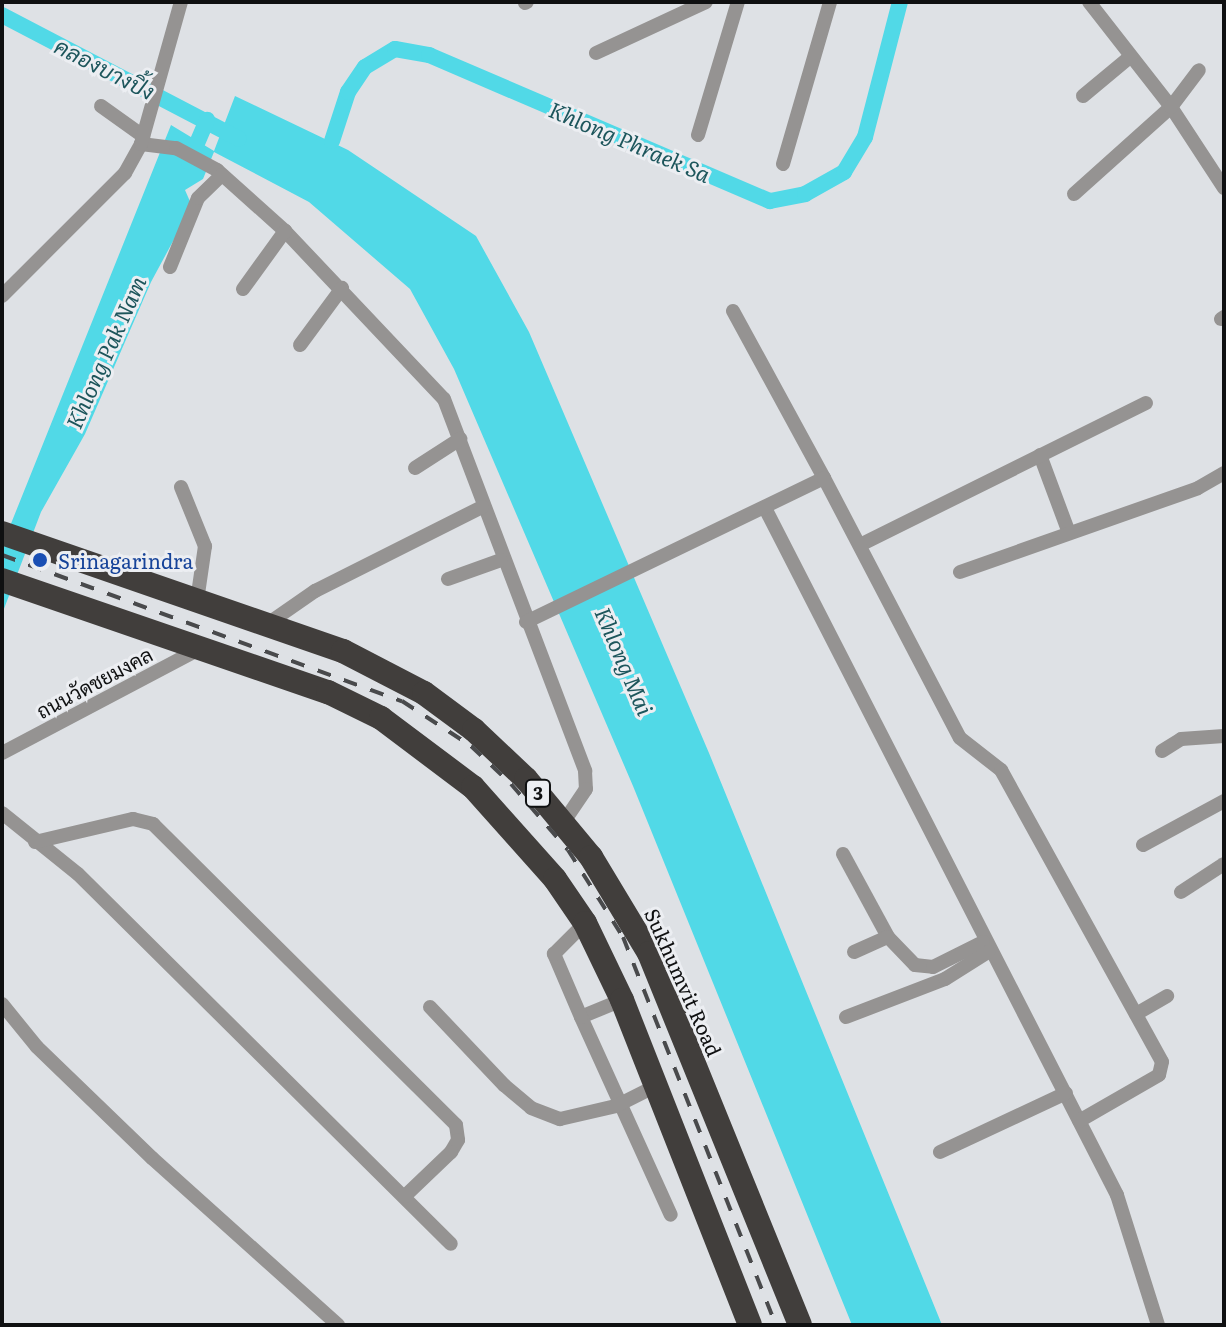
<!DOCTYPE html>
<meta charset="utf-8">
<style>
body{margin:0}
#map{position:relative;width:1226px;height:1327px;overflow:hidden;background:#dee1e5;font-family:Literata,Sarabun,serif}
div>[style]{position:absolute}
.water>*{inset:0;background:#51d9e7}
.canal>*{height:16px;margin:-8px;padding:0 8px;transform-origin:8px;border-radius:8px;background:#51d9e7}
.street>*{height:14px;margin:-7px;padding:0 7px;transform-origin:7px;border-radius:7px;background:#959392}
.highway>*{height:24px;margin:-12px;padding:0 12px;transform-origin:12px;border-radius:12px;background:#413e3c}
.rail>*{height:4px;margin-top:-2px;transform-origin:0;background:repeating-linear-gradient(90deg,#494a4c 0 14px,transparent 0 28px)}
.dots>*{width:22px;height:22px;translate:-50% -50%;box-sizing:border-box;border:4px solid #eceef2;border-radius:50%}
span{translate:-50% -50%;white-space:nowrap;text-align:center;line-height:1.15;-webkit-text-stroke:6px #eceef2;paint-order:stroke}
.shield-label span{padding:2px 6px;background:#eceef2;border:2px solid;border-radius:6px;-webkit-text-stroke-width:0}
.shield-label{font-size:18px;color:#0f1011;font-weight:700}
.transit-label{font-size:20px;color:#164399}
.left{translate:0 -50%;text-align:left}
.street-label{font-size:20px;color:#0f1011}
.water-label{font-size:22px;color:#1d565c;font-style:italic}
.frame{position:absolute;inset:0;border:4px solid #0f1011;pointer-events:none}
</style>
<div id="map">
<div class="water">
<i style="clip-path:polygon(235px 96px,348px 150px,476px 236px,529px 332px,709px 753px,942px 1325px,852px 1325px,633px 786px,454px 369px,410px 289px,309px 202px,214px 152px,203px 179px,185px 190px,192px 206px,151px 282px,85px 434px,41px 512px,2px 614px,2px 546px,171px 125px,214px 151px)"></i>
</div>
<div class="canal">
<i style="left:2px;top:15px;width:267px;rotate:27.6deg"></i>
<i style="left:332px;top:141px;width:52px;rotate:-71.9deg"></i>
<i style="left:348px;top:92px;width:30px;rotate:-56deg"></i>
<i style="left:365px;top:67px;width:35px;rotate:-31deg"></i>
<i style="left:395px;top:49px;width:35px;rotate:10deg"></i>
<i style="left:429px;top:55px;width:371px;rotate:23.2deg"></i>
<i style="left:770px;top:201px;width:36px;rotate:-11deg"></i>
<i style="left:805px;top:194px;width:45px;rotate:-29.4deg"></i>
<i style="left:844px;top:172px;width:41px;rotate:-59deg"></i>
<i style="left:865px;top:137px;width:139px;rotate:-75.5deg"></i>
<i style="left:189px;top:162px;width:46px;rotate:-66.8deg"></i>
</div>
<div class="street">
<i style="left:1089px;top:2px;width:133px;rotate:52deg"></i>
<i style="left:1171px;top:107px;width:97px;rotate:56.8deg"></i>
<i style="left:525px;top:3px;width:2px;rotate:-27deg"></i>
<i style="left:596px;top:53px;width:121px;rotate:-24.9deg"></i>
<i style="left:1083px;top:96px;width:62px;rotate:-39.8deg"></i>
<i style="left:101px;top:106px;width:52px;rotate:35.5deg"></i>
<i style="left:698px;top:135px;width:139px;rotate:-73.3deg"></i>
<i style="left:141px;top:144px;width:35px;rotate:7deg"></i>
<i style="left:176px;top:148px;width:47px;rotate:28.2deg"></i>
<i style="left:217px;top:170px;width:91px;rotate:41.9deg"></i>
<i style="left:285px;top:231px;width:231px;rotate:46.6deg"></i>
<i style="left:444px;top:399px;width:398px;rotate:69.2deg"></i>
<i style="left:585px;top:771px;width:18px;rotate:87deg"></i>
<i style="left:586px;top:789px;width:40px;rotate:124deg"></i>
<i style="left:783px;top:164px;width:169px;rotate:-73.8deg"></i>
<i style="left:1074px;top:194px;width:130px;rotate:-41.9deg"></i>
<i style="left:1171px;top:107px;width:46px;rotate:-52.9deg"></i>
<i style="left:170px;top:267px;width:74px;rotate:-67.9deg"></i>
<i style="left:198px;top:198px;width:33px;rotate:-44deg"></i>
<i style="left:243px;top:289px;width:72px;rotate:-54.1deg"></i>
<i style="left:2px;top:296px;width:174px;rotate:-45deg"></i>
<i style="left:125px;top:173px;width:33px;rotate:-61deg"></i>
<i style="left:141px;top:144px;width:148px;rotate:-74.3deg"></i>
<i style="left:733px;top:311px;width:190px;rotate:61.4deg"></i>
<i style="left:1221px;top:319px;width:4px;rotate:-34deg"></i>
<i style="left:300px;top:345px;width:71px;rotate:-53.6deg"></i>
<i style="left:1040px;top:455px;width:83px;rotate:69.6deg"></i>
<i style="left:415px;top:468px;width:54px;rotate:-32.8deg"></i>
<i style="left:181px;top:487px;width:64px;rotate:67.9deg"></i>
<i style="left:205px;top:546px;width:56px;rotate:98.3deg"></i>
<i style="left:765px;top:508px;width:772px;rotate:62.87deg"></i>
<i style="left:1117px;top:1195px;width:136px;rotate:72.5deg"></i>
<i style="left:862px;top:544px;width:317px;rotate:-26.4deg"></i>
<i style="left:960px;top:572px;width:252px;rotate:-19.4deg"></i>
<i style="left:1198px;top:488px;width:30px;rotate:-30deg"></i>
<i style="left:448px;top:579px;width:56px;rotate:-19.7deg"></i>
<i style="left:526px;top:622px;width:331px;rotate:-25.8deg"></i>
<i style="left:824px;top:478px;width:293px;rotate:62.4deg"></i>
<i style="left:960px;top:738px;width:52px;rotate:38deg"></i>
<i style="left:1001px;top:770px;width:333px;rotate:61.1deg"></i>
<i style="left:1162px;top:1062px;width:13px;rotate:103deg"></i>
<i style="left:1159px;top:1075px;width:92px;rotate:150.1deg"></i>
<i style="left:266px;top:625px;width:60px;rotate:-34.8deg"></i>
<i style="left:315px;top:591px;width:187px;rotate:-26.7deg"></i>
<i style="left:1162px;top:751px;width:22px;rotate:-32deg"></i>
<i style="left:1181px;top:739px;width:43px;rotate:-4deg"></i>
<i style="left:2px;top:753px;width:225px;rotate:-27.8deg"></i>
<i style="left:2px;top:813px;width:97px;rotate:38.8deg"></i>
<i style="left:78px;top:874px;width:525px;rotate:44.77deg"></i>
<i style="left:35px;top:842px;width:101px;rotate:-13.2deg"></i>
<i style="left:133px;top:819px;width:21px;rotate:14deg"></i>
<i style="left:153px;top:824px;width:427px;rotate:44.8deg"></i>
<i style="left:456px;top:1125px;width:15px;rotate:82deg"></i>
<i style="left:458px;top:1140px;width:14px;rotate:120deg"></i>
<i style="left:451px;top:1152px;width:64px;rotate:136.3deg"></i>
<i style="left:1143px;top:845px;width:92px;rotate:-28.5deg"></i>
<i style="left:843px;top:854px;width:94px;rotate:61.5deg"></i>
<i style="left:888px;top:937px;width:39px;rotate:46deg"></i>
<i style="left:915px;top:965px;width:18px;rotate:6deg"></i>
<i style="left:933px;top:967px;width:56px;rotate:-26.6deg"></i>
<i style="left:1181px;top:892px;width:51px;rotate:-33.1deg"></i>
<i style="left:854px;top:952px;width:37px;rotate:-24deg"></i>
<i style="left:622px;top:1000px;width:44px;rotate:157.5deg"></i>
<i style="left:581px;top:1017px;width:217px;rotate:65.6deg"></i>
<i style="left:2px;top:1004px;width:55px;rotate:50.9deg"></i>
<i style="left:37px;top:1047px;width:160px;rotate:44deg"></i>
<i style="left:152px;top:1158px;width:250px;rotate:41.9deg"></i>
<i style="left:430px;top:1007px;width:108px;rotate:46.5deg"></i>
<i style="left:504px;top:1085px;width:35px;rotate:40deg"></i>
<i style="left:531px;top:1108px;width:31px;rotate:21deg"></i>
<i style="left:560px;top:1119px;width:57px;rotate:-13.1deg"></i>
<i style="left:616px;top:1106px;width:45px;rotate:-26.6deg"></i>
<i style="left:1136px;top:1014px;width:36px;rotate:-30deg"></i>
<i style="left:581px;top:1017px;width:69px;rotate:-113.2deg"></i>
<i style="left:554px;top:954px;width:44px;rotate:-45deg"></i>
<i style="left:846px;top:1017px;width:106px;rotate:-21deg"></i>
<i style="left:945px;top:979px;width:51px;rotate:-32.1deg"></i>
<i style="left:940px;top:1152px;width:139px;rotate:-25.1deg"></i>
</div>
<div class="highway">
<i style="left:2px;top:533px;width:361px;rotate:19.1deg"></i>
<i style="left:343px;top:651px;width:91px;rotate:27.4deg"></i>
<i style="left:424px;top:693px;width:62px;rotate:36.5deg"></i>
<i style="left:474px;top:730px;width:71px;rotate:43.3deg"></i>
<i style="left:526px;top:779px;width:102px;rotate:50.2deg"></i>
<i style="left:591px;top:857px;width:112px;rotate:58.9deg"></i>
<i style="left:649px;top:953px;width:401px;rotate:67.9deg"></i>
<i style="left:2px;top:580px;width:345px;rotate:19deg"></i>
<i style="left:328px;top:692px;width:59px;rotate:26.1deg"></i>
<i style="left:381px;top:718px;width:115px;rotate:36.9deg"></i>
<i style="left:473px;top:787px;width:123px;rotate:48.3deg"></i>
<i style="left:555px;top:879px;width:53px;rotate:55.7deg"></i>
<i style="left:585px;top:923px;width:85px;rotate:64.3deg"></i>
<i style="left:622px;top:1000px;width:349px;rotate:68.5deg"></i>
</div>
<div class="rail">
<i style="left:2px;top:555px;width:426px;rotate:20.1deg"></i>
<i style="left:402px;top:701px;width:82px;rotate:33.1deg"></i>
<i style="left:471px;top:746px;width:55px;rotate:43.5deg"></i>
<i style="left:511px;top:784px;width:87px;rotate:49.2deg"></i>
<i style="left:568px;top:850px;width:103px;rotate:57.7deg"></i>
<i style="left:623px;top:937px;width:417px;rotate:68.5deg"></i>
</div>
<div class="dots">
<i style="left:40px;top:560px;background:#1a4fb4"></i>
</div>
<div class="shield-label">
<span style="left:538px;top:793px">3</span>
</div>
<div class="transit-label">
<span class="left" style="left:58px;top:560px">Srinagarindra</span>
</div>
<div class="street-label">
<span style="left:94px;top:682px;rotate:-28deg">ถนนวัดชยมงคล</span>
<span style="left:684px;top:982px;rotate:66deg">Sukhumvit Road</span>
</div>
<div class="water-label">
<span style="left:105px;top:68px;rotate:27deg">คลองบางปิ้ง</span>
<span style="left:630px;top:141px;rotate:23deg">Khlong Phraek Sa</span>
<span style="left:105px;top:352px;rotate:-66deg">Khlong Pak Nam</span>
<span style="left:625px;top:661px;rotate:67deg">Khlong Mai</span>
</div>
<div class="frame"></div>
</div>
